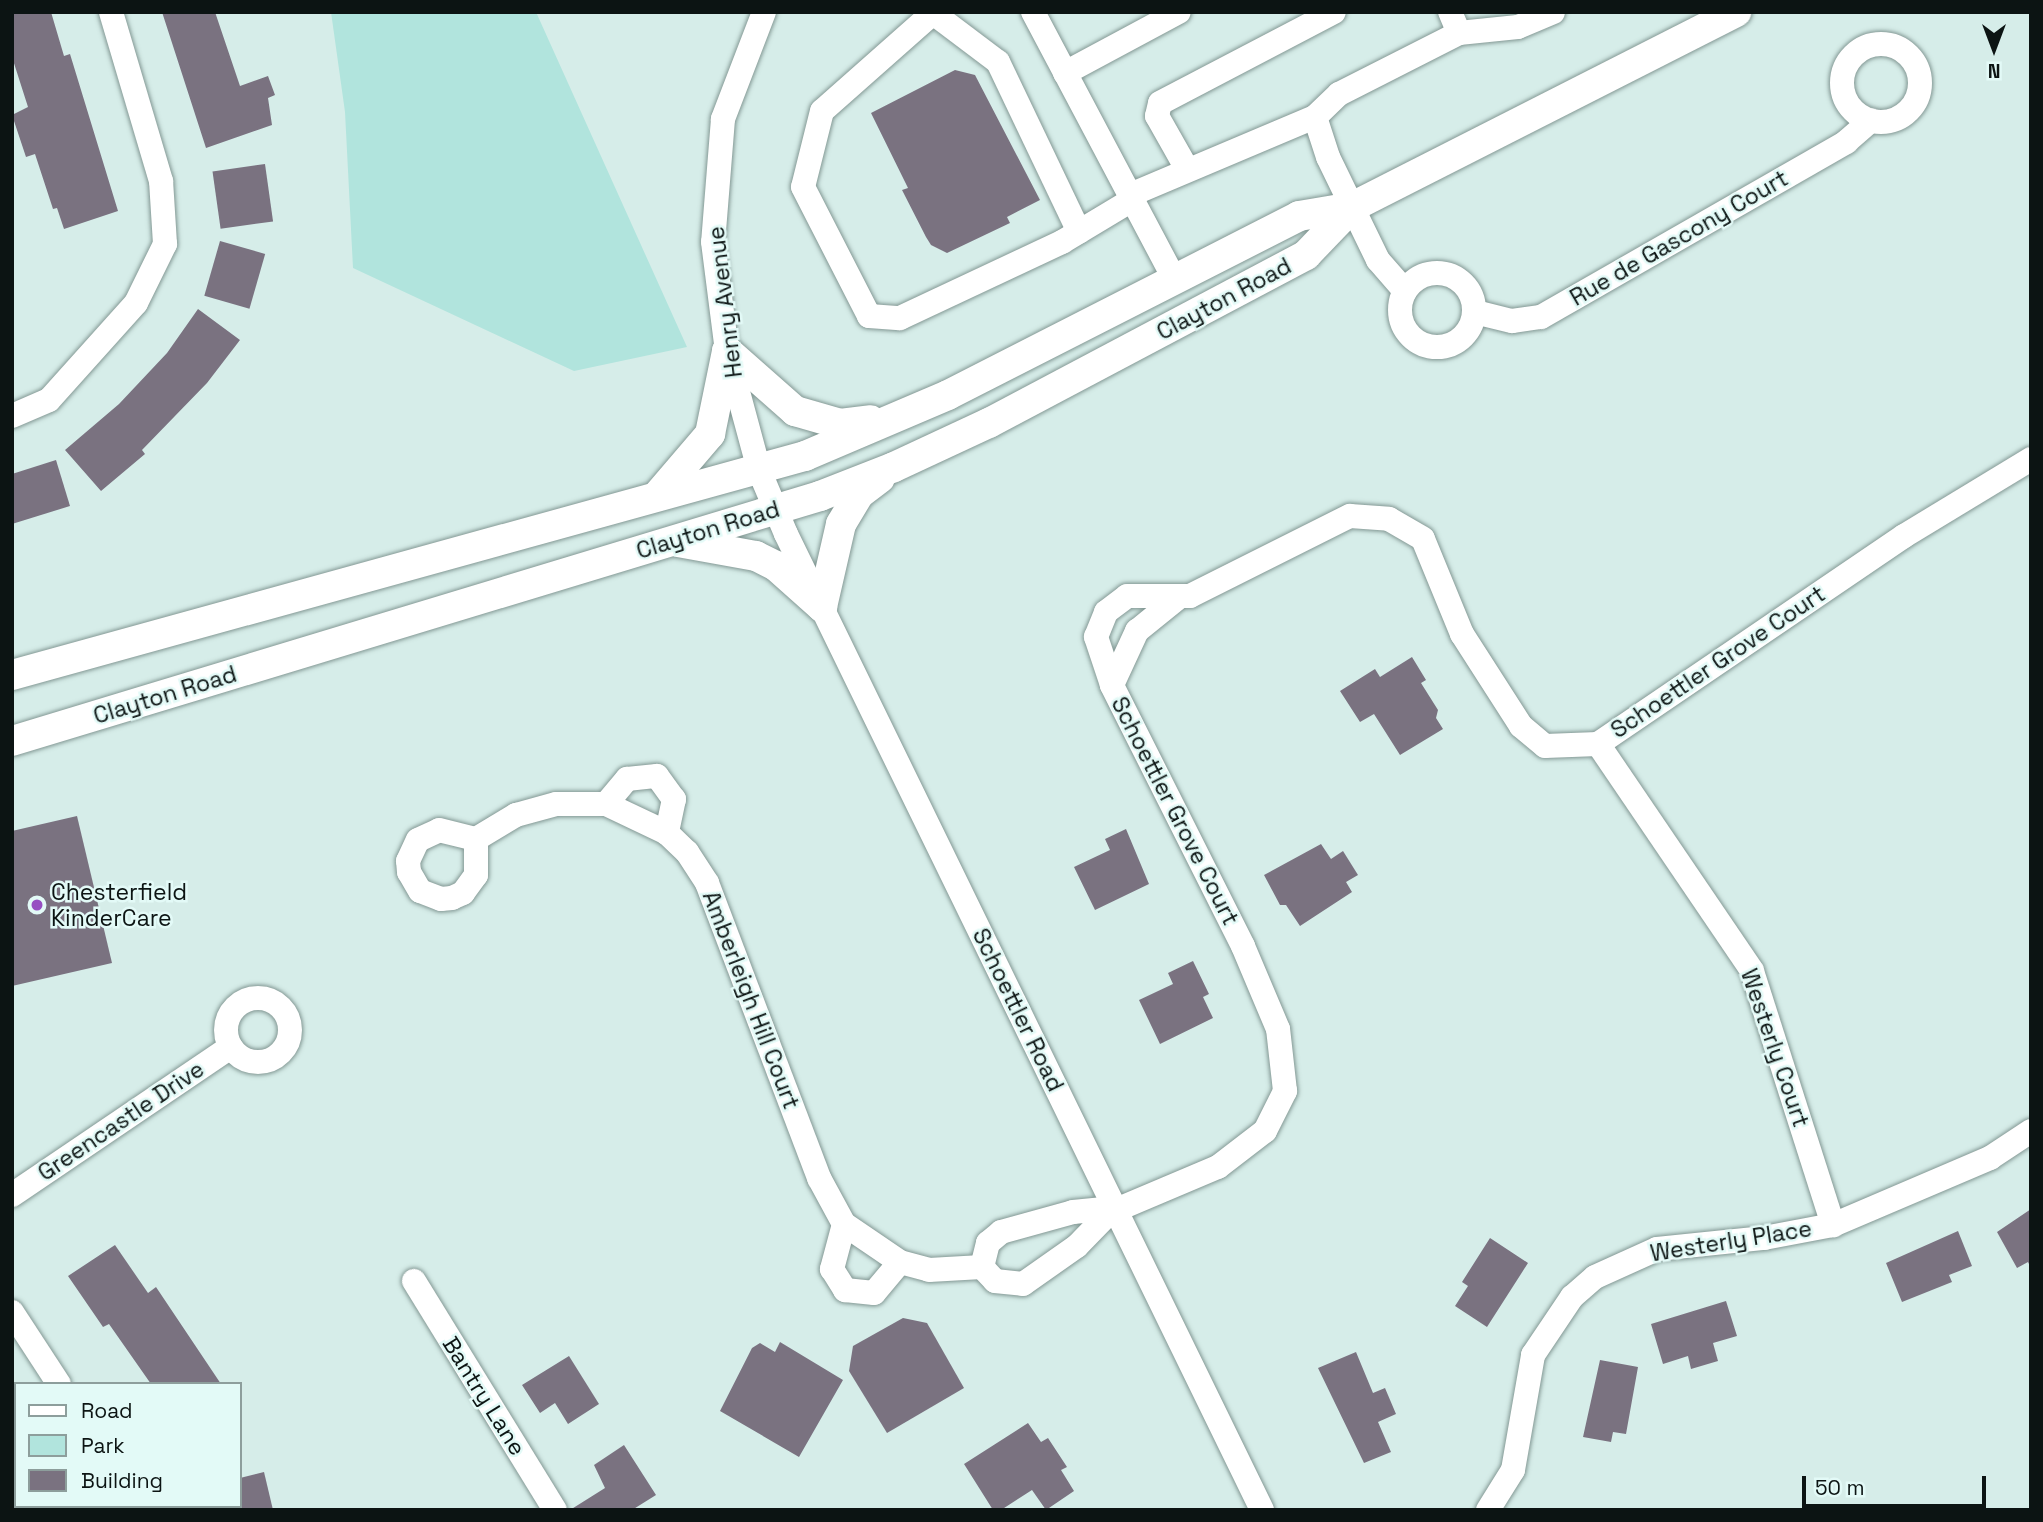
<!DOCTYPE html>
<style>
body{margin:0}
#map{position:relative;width:2043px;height:1522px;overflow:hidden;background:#d6ede9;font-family:"Space Grotesk",sans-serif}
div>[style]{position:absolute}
.green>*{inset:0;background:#b1e4dd}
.building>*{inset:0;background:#7a7280;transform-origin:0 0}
.roads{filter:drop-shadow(0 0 2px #839894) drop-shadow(0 0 2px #839894)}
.minor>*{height:24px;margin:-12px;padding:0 12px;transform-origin:12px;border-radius:12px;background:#fff}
.minor>.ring{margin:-12px;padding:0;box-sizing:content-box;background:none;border:24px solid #fff;border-radius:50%}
.major>*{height:30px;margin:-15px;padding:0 15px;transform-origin:15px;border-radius:15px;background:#fff}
.dots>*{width:19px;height:19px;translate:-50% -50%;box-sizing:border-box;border:4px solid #e3faf7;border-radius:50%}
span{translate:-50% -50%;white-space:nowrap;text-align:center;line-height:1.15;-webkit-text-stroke:5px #e3faf7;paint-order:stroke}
.street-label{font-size:23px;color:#0c1413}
.poi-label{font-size:23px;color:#0c1413}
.left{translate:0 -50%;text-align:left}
.frame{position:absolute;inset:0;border:14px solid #0c1413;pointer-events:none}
.legend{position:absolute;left:14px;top:1382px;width:228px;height:126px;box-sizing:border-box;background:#e3faf7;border:2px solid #8d9e9c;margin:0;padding:9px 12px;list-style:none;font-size:21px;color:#0c1413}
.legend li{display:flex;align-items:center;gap:14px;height:35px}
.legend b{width:35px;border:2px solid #8d9e9c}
.north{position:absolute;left:1959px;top:14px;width:70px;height:70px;-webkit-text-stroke:5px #e3faf7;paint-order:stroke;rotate:180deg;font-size:19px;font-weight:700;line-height:28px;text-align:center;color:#0c1413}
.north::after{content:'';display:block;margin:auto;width:24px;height:32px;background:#0c1413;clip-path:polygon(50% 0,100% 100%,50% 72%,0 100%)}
.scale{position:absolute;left:1802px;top:1476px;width:184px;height:32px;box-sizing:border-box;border:4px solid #0c1413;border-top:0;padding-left:9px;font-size:21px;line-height:24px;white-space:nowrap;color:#0c1413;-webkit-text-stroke:5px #e3faf7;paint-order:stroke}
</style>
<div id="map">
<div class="green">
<i style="clip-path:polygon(331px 12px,536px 12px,687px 347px,574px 371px,353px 268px,345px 112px)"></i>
</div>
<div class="building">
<i style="clip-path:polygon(12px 12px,51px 12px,64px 56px,70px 54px,118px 211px,64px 229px,57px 208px,53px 209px,35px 154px,26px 157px,12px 115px,28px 107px,12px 57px)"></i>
<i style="clip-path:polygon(162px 12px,215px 12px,240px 86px,268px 76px,275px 95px,268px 98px,272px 125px,206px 148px)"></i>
<i style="clip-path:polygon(955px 70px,975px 75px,1040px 200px,1007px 217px,1010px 223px,947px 253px,931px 245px,926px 237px,902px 190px,908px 188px,871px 113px)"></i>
<i style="left:265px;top:164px;width:58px;height:53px;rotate:82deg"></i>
<i style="left:220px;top:241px;width:47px;height:57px;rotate:16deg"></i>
<i style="clip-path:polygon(198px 309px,240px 340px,207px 383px,142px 450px,145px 454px,101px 491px,65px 450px,119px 404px,167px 353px)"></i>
<i style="clip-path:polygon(56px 460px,70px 506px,12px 524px,12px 474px)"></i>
<i style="clip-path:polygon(1412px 657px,1426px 680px,1421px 683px,1438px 710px,1436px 718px,1443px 729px,1400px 755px,1374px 714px,1360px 722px,1340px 691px,1375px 669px,1380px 677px)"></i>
<i style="clip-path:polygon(77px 816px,112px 963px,12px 986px,12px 831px)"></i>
<i style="clip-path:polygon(1126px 829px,1149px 884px,1095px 910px,1074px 867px,1110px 850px,1105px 839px)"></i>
<i style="clip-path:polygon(1321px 844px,1331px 859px,1343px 851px,1358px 875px,1346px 882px,1352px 892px,1300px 926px,1286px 905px,1280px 905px,1264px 875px)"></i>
<i style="clip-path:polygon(1193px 961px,1209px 994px,1203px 997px,1213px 1018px,1160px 1044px,1139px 1000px,1173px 984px,1168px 973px)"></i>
<i style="clip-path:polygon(2031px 1209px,2031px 1268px,2028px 1262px,2017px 1268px,1997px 1232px)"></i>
<i style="clip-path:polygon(1958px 1231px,1972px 1266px,1949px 1275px,1952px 1282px,1902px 1302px,1886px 1263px)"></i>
<i style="clip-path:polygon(1490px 1238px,1528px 1263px,1487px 1327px,1455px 1306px,1468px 1286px,1462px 1282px)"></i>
<i style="clip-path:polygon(115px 1245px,148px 1293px,156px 1287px,221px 1384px,151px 1384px,109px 1324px,103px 1327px,68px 1276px)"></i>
<i style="clip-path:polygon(1726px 1301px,1737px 1336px,1713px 1343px,1718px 1361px,1691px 1369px,1688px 1356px,1663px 1364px,1651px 1324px)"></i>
<i style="clip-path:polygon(903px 1318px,927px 1323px,964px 1388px,887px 1433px,849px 1371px,853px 1346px)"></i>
<i style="clip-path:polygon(780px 1342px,843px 1380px,799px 1457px,720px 1411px,752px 1348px,760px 1343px,775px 1352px)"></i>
<i style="clip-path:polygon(1356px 1352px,1373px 1393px,1385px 1388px,1396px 1414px,1378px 1422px,1391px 1452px,1364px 1463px,1318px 1368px)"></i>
<i style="clip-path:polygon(569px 1356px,599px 1404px,568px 1424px,555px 1403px,540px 1413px,522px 1385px)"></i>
<i style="clip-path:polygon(1600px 1360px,1638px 1367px,1626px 1434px,1613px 1432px,1611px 1442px,1583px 1437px)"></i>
<i style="clip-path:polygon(1028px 1423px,1041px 1442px,1048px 1438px,1067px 1467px,1061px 1470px,1074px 1491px,1046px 1510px,1032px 1490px,1001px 1510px,993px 1510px,964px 1464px)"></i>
<i style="clip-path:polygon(624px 1445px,656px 1495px,632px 1510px,570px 1510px,605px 1488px,594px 1465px)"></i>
<i style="clip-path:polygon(264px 1472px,273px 1510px,240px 1510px,240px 1478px)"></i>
</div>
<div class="roads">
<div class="minor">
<i style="left:764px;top:12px;width:115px;rotate:111deg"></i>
<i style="left:723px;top:119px;width:123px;rotate:94.6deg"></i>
<i style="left:713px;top:242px;width:110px;rotate:82.7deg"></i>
<i style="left:727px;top:351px;width:123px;rotate:74.9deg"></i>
<i style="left:759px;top:470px;width:69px;rotate:67.1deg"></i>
<i style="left:786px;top:534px;width:1086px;rotate:64deg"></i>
<i style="left:934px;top:12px;width:149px;rotate:138.5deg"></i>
<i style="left:822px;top:111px;width:78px;rotate:104deg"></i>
<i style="left:803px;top:187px;width:145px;rotate:62.9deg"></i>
<i style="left:869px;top:316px;width:31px;rotate:4deg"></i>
<i style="left:900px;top:318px;width:179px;rotate:-25.1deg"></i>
<i style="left:1062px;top:242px;width:82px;rotate:-31deg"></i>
<i style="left:1033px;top:12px;width:303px;rotate:62.1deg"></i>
<i style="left:933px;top:13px;width:81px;rotate:37deg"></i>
<i style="left:998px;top:62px;width:188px;rotate:64.5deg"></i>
<i style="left:1459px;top:33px;width:59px;rotate:-5.8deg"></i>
<i style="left:1518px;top:27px;width:38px;rotate:-23deg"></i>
<i class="ring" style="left:1842px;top:44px;width:54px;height:54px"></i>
<i style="left:1065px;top:73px;width:129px;rotate:-28.2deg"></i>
<i style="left:1187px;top:169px;width:61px;rotate:-119.5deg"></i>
<i style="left:1157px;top:116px;width:13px;rotate:-77deg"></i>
<i style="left:1160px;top:103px;width:196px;rotate:-27.6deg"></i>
<i style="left:1130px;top:195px;width:201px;rotate:-22.9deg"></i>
<i class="ring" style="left:1400px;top:273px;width:50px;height:50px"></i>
<i style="left:1405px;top:291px;width:41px;rotate:-131.1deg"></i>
<i style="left:1378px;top:260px;width:114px;rotate:-115.9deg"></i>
<i style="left:1328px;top:157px;width:42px;rotate:-108deg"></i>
<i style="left:1315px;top:117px;width:33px;rotate:-44deg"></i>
<i style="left:1339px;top:94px;width:135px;rotate:-26.9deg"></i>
<i style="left:1459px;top:33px;width:23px;rotate:-113deg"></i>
<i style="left:1475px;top:312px;width:38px;rotate:14deg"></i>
<i style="left:1512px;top:321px;width:29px;rotate:-8deg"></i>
<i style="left:1541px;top:317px;width:352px;rotate:-29.8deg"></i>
<i style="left:1846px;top:142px;width:33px;rotate:-41deg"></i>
<i style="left:12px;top:416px;width:40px;rotate:-23.4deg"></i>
<i style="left:49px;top:400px;width:130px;rotate:-48.1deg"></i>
<i style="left:136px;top:303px;width:66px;rotate:-63.8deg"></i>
<i style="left:165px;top:244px;width:63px;rotate:-93.6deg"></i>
<i style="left:161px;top:181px;width:176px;rotate:-106.5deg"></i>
<i style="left:1112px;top:685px;width:60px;rotate:-65.2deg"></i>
<i style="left:1137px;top:631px;width:55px;rotate:-39.1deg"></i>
<i style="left:1598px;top:744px;width:274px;rotate:55.8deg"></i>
<i style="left:1752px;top:971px;width:267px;rotate:72.3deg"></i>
<i style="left:606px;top:804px;width:33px;rotate:-50deg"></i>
<i style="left:627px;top:779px;width:30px;rotate:-6deg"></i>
<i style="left:657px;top:776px;width:29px;rotate:54deg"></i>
<i style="left:674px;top:799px;width:35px;rotate:102deg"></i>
<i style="left:439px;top:830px;width:38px;rotate:14deg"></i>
<i style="left:476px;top:839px;width:36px;rotate:90deg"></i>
<i style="left:476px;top:875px;width:22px;rotate:126deg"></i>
<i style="left:463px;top:893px;width:12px;rotate:156deg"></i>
<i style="left:452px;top:898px;width:11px;rotate:175deg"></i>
<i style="left:441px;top:899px;width:22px;rotate:-159deg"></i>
<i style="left:420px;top:891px;width:22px;rotate:-120deg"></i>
<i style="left:409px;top:872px;width:11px;rotate:-95deg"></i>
<i style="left:408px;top:861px;width:23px;rotate:-65deg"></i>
<i style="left:418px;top:840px;width:23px;rotate:-25deg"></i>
<i style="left:476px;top:839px;width:47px;rotate:-31deg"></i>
<i style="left:516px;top:815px;width:41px;rotate:-15.4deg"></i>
<i style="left:556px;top:804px;width:50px"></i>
<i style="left:606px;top:804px;width:68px;rotate:25.4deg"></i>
<i style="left:667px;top:833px;width:28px;rotate:44deg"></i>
<i style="left:687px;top:852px;width:37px;rotate:57deg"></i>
<i style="left:707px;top:883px;width:316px;rotate:69.2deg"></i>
<i style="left:819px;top:1178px;width:52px;rotate:61.5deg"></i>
<i style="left:844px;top:1224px;width:68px;rotate:34.2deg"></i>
<i style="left:900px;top:1262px;width:30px;rotate:15deg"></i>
<i style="left:929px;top:1270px;width:53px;rotate:-3.2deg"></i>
<i class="ring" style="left:226px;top:998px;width:40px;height:40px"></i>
<i style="left:12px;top:1195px;width:264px;rotate:-34.1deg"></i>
<i style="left:1116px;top:1210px;width:111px;rotate:-22.9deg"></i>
<i style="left:1218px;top:1167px;width:59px;rotate:-37.5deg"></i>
<i style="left:1265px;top:1131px;width:45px;rotate:-63.4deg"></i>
<i style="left:1285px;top:1091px;width:62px;rotate:-96.4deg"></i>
<i style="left:1278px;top:1029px;width:90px;rotate:-112.9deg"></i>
<i style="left:1243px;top:946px;width:292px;rotate:-116.7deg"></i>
<i style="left:1112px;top:685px;width:51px;rotate:-108.4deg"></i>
<i style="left:1096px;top:637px;width:27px;rotate:-68deg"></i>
<i style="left:1106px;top:612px;width:26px;rotate:-37deg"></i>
<i style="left:1127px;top:596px;width:63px"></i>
<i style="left:1190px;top:596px;width:179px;rotate:-26.6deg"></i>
<i style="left:1350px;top:516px;width:39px;rotate:4deg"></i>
<i style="left:1389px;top:519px;width:39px;rotate:30deg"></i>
<i style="left:1423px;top:539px;width:103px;rotate:67.7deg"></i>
<i style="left:1462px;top:634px;width:109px;rotate:57.3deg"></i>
<i style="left:1521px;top:726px;width:31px;rotate:40deg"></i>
<i style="left:1545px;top:746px;width:53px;rotate:-2.2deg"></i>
<i style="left:1598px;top:744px;width:370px;rotate:-34.2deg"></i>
<i style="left:1904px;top:536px;width:149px;rotate:-31.2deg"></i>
<i style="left:844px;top:1224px;width:47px;rotate:104.9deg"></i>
<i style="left:832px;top:1269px;width:25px;rotate:58deg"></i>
<i style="left:845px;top:1290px;width:29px;rotate:6deg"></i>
<i style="left:874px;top:1293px;width:40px;rotate:-50deg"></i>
<i style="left:982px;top:1267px;width:19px;rotate:47deg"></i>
<i style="left:995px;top:1281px;width:28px;rotate:6deg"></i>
<i style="left:1023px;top:1284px;width:66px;rotate:-35.1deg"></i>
<i style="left:1077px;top:1246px;width:53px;rotate:-45.8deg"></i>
<i style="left:982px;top:1267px;width:25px;rotate:-76deg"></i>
<i style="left:988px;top:1243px;width:17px;rotate:-40deg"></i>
<i style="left:1001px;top:1232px;width:75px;rotate:-15.5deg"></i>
<i style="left:1073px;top:1212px;width:41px;rotate:-5.6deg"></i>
<i style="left:414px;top:1281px;width:269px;rotate:58.4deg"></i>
<i style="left:12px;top:1312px;width:86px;rotate:56.9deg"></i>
<i style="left:134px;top:1506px;width:4px;rotate:76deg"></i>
<i style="left:1488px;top:1510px;width:47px;rotate:-58deg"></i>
<i style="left:1513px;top:1470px;width:117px;rotate:-80.1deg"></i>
<i style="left:1533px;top:1355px;width:70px;rotate:-56.1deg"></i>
<i style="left:1572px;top:1297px;width:30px;rotate:-41deg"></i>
<i style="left:1595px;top:1277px;width:68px;rotate:-24.3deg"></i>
<i style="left:1657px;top:1249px;width:108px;rotate:-5.9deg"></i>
<i style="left:1764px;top:1238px;width:70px;rotate:-10.7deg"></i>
<i style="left:1833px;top:1225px;width:171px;rotate:-23.1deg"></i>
<i style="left:1990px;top:1158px;width:49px;rotate:-33.4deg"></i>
</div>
<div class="major">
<i style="left:657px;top:496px;width:82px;rotate:-49.5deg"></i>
<i style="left:710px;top:434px;width:85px;rotate:-78.4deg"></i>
<i style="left:727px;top:351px;width:91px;rotate:41.4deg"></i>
<i style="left:795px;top:411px;width:47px;rotate:16.1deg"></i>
<i style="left:840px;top:424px;width:31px;rotate:-7deg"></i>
<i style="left:678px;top:542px;width:79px;rotate:10.2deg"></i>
<i style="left:756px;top:556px;width:22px;rotate:27deg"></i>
<i style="left:776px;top:566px;width:62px;rotate:41.7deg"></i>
<i style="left:822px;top:607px;width:85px;rotate:-77.1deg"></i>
<i style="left:841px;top:524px;width:35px;rotate:-59deg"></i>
<i style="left:859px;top:494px;width:26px;rotate:-37deg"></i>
<i style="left:12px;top:675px;width:823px;rotate:-15.44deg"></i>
<i style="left:805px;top:456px;width:155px;rotate:-23.1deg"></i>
<i style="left:948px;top:395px;width:394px;rotate:-27deg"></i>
<i style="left:1299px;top:216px;width:54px;rotate:-9.6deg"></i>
<i style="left:1352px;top:207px;width:431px;rotate:-26.9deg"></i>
<i style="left:12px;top:741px;width:844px;rotate:-16.87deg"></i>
<i style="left:820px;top:496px;width:79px;rotate:-21.4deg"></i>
<i style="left:894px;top:467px;width:105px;rotate:-24.9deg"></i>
<i style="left:989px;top:423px;width:359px;rotate:-27.9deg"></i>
<i style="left:1306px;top:255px;width:66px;rotate:-46.2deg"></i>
</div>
</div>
<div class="dots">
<i style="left:37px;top:905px;background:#964ec2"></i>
</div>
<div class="street-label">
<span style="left:1679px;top:238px;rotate:-30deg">Rue de Gascony Court</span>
<span style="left:1224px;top:299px;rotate:-28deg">Clayton Road</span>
<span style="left:725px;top:302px;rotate:-97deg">Henry Avenue</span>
<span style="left:708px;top:530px;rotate:-17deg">Clayton Road</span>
<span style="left:1718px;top:662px;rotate:-34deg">Schoettler Grove Court</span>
<span style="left:165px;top:695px;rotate:-17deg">Clayton Road</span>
<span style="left:1175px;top:811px;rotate:63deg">Schoettler Grove Court</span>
<span style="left:751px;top:1000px;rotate:69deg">Amberleigh Hill Court</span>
<span style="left:1018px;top:1010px;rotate:64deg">Schoettler Road</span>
<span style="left:1775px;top:1048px;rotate:71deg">Westerly Court</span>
<span style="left:121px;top:1121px;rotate:-34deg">Greencastle Drive</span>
<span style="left:1731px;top:1241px;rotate:-9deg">Westerly Place</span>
<span style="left:484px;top:1396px;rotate:58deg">Bantry Lane</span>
</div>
<div class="poi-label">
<span class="left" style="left:51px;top:905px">Chesterfield<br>KinderCare</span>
</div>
<div class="frame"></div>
<ul class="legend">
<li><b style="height:9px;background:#fff"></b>Road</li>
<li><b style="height:19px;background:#b1e4dd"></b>Park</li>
<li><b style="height:19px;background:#7a7280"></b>Building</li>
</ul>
<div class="north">N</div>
<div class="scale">50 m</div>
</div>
